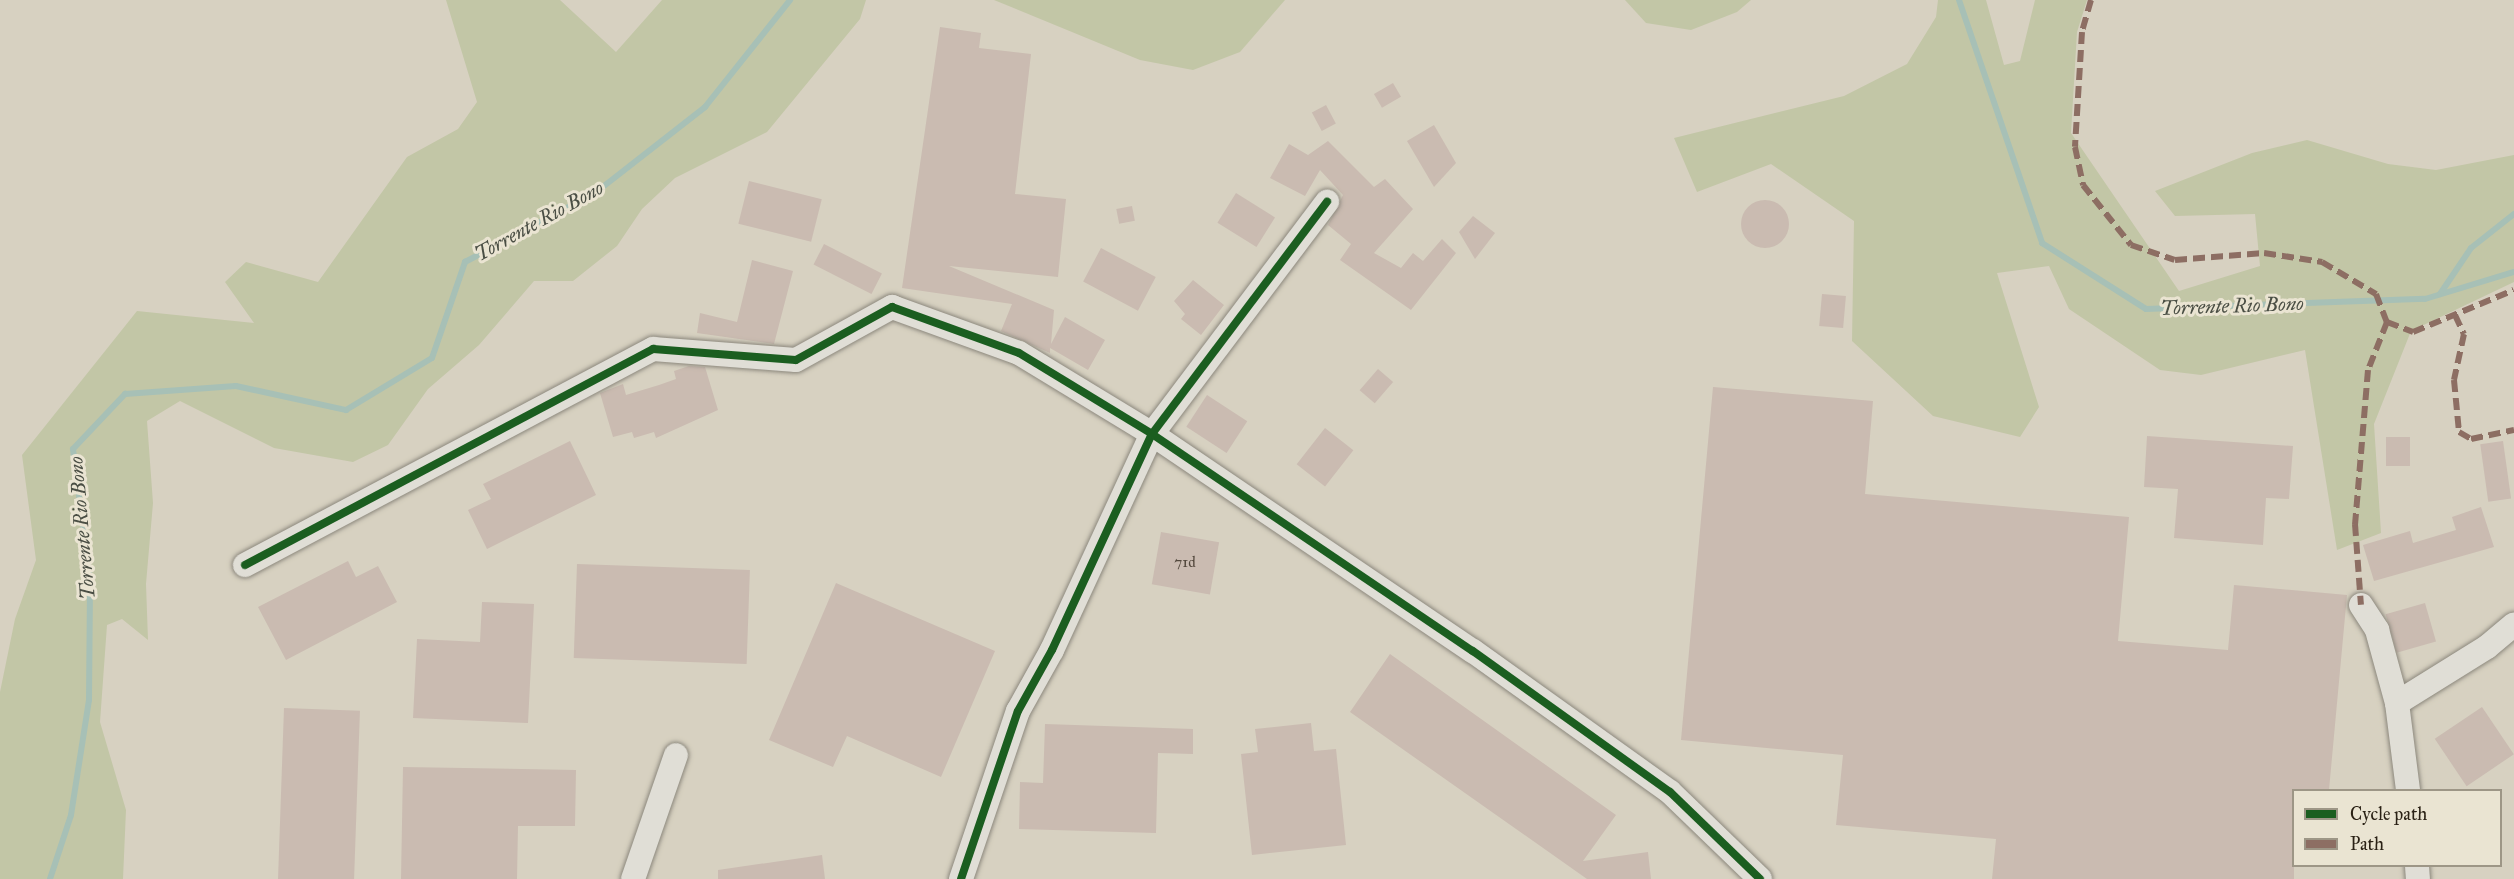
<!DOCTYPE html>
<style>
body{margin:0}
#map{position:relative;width:2514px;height:879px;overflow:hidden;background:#d7d1c1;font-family:"IM FELL Great Primer",serif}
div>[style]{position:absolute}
.green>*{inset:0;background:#c2c6a6}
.stream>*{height:6px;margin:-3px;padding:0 3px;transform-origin:3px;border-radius:3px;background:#a7c0b6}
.building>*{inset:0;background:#cabbb1;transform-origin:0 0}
.round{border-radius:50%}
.roads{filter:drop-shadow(0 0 2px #8c887d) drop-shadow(0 0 2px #8c887d)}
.minor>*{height:24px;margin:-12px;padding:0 12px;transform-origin:12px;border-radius:12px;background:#e0ded6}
.quiet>*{height:6px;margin-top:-3px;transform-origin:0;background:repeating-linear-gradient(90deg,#8d6e63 0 12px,transparent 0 18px)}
.cycleway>*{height:8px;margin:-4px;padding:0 4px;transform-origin:4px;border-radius:4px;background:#1b5e20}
span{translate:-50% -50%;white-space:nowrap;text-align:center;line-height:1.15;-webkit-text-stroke:6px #eae4d2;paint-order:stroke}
.number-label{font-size:15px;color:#53483d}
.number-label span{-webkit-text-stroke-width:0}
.water-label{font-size:20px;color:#4a4e44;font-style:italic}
.legend{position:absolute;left:2292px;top:789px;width:210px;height:78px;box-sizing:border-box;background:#eae4d2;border:2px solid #9d9686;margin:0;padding:8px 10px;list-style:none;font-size:18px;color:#2a2115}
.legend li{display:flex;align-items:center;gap:12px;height:30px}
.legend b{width:30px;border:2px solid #9d9686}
</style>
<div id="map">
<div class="green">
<i style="clip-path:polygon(446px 0,560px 0,616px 52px,662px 0,866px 0,860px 19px,767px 132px,675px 178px,642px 209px,617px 246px,573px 281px,534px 281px,479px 345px,428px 389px,388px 445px,353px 462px,274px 448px,180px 401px,147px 421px,153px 503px,146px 584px,148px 640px,122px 619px,107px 625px,100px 722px,126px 810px,123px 879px,0 879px,0 692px,15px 619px,36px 560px,22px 455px,137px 311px,254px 323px,225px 282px,246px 262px,318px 282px,407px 157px,458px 129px,477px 102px)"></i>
<i style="clip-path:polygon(994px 0,1285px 0,1240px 52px,1193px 70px,1140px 60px)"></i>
<i style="clip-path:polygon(1625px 0,1751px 0,1737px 12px,1691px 30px,1646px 23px)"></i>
<i style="clip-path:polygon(1938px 0,1986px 0,2004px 65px,2020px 61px,2035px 0,2087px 0,2077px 32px,2071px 133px,2179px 291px,2260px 266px,2255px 214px,2175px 216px,2155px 191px,2252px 153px,2307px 140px,2388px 164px,2436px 170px,2514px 155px,2514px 282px,2411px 331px,2374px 424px,2381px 533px,2337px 550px,2305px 350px,2201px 375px,2160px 370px,2069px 309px,2049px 266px,1997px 273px,2039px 407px,2020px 437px,1933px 416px,1852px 341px,1854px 221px,1771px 164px,1697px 192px,1674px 138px,1844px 96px,1907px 64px,1936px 17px)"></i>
</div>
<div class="stream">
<i style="left:1959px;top:0;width:257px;rotate:71.1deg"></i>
<i style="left:2042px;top:243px;width:123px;rotate:32.4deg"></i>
<i style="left:2146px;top:309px;width:279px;rotate:-2.1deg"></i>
<i style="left:2425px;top:299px;width:93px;rotate:-16.9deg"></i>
<i style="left:2440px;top:294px;width:55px;rotate:-56deg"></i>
<i style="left:2471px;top:248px;width:55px;rotate:-38.3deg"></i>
<i style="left:50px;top:879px;width:67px;rotate:-71.8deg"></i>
<i style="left:71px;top:815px;width:116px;rotate:-81.1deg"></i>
<i style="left:89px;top:700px;width:120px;rotate:-89.5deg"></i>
<i style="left:90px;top:580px;width:132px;rotate:-97.4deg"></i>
<i style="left:73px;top:449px;width:76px;rotate:-46.6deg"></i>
<i style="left:125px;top:394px;width:111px;rotate:-4.1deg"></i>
<i style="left:236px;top:386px;width:113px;rotate:12.3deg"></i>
<i style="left:346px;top:410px;width:100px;rotate:-31.2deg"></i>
<i style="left:432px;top:358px;width:102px;rotate:-71deg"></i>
<i style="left:465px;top:262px;width:147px;rotate:-28deg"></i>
<i style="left:595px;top:193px;width:140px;rotate:-38deg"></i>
<i style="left:705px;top:107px;width:137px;rotate:-51.5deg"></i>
</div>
<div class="building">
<i style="clip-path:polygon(940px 27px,981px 33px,979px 48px,1031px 54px,1015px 194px,1066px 199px,1058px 277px,949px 266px,1054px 310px,1051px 344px,1065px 317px,1105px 340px,1088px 370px,1050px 348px,1050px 353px,1001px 331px,1012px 304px,902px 288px)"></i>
<i style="left:1393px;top:83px;width:16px;height:22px;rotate:60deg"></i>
<i style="left:1326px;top:105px;width:21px;height:16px;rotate:62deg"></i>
<i style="clip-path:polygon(1434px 125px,1456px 163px,1434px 187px,1407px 141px)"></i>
<i style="clip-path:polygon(1328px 141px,1374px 187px,1385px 179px,1413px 209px,1374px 253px,1401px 268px,1413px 253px,1423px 261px,1442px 239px,1456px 253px,1411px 310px,1340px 260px,1351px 244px,1328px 225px,1343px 195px,1320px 170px,1305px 196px,1270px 178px,1289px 144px,1308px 155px)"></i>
<i style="left:749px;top:181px;width:75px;height:44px;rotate:14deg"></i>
<i style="left:1236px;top:193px;width:46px;height:35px;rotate:32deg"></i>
<i class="round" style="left:1741px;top:200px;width:48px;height:48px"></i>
<i style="left:1132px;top:206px;width:15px;height:16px;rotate:79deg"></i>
<i style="clip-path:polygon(1473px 216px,1495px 233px,1475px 259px,1459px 232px)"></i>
<i style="left:824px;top:244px;width:65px;height:23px;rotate:27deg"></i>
<i style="left:1101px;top:248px;width:62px;height:38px;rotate:28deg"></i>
<i style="clip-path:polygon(752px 260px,793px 271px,774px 344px,697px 333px,700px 313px,737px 322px)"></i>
<i style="clip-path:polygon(1193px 280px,1224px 305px,1201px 335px,1181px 319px,1185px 314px,1174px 301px)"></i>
<i style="left:1822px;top:294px;width:24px;height:32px;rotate:5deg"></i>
<i style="clip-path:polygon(689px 366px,705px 367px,718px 410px,656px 438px,654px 432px,634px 438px,632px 432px,613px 437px,600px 393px,623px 384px,626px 395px,659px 385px,676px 379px,674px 371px)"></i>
<i style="left:1378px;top:369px;width:20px;height:28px;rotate:41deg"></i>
<i style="clip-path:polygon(1713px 387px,1873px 401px,1865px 494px,2129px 517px,2118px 641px,2228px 650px,2234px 585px,2347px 595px,2329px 790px,2294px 790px,2294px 879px,1992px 879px,1996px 839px,1836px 825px,1843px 755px,1681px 740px)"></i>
<i style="left:1207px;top:395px;width:48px;height:38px;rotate:33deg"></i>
<i style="left:1325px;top:428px;width:36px;height:46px;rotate:38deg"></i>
<i style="clip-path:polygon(2147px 436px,2293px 446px,2289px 499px,2266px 498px,2263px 545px,2174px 538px,2178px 489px,2144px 487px)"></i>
<i style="left:2386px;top:437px;width:24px;height:29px"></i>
<i style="clip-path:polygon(570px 441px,596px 495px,487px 549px,468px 510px,491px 499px,483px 484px)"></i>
<i style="left:2503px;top:441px;width:58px;height:23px;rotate:82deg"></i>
<i style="clip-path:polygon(2481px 507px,2494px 547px,2374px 581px,2363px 545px,2410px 531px,2413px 543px,2456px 530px,2452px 517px)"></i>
<i style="left:1161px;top:532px;width:59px;height:53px;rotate:10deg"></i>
<i style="clip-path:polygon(348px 561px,356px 577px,378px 566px,397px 602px,286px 660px,258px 607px)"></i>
<i style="left:577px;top:564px;width:173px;height:94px;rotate:2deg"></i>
<i style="clip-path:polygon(836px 583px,995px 651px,941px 777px,847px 736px,833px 767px,769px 740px)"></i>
<i style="clip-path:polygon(482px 602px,534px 604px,528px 723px,413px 718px,417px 639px,480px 642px)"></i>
<i style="left:2425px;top:603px;width:40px;height:41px;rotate:74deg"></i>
<i style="clip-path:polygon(1390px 654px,1616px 815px,1583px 861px,1648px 852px,1651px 879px,1587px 879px,1350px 712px)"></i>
<i style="left:2482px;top:707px;width:57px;height:57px;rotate:56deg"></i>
<i style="left:284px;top:708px;width:76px;height:171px;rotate:2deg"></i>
<i style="clip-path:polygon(1311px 723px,1314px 751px,1336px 749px,1346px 845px,1252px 855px,1241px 754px,1258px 752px,1255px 729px)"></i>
<i style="clip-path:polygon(1045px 724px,1193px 729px,1193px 754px,1158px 753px,1156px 833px,1019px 829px,1020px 782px,1043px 783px)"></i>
<i style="clip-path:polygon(403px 767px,576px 770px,575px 826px,518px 826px,517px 879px,401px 879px)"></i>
<i style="clip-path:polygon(822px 855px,825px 879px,718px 879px,718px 870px)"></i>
</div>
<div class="roads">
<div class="minor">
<i style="left:245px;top:565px;width:462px;rotate:-27.9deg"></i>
<i style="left:653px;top:349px;width:143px;rotate:4.4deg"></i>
<i style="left:796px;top:360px;width:110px;rotate:-28.9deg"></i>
<i style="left:892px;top:307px;width:135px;rotate:19.9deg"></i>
<i style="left:1019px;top:353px;width:156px;rotate:31.3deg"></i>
<i style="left:1152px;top:434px;width:387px;rotate:34.1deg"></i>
<i style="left:1473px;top:651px;width:242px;rotate:35.6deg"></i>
<i style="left:1670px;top:792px;width:125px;rotate:44deg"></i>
<i style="left:2361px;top:605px;width:30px;rotate:57deg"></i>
<i style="left:2377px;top:630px;width:76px;rotate:74.7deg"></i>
<i style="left:2397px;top:703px;width:88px;rotate:82.8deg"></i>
<i style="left:2397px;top:703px;width:106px;rotate:-31.9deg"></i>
<i style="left:2487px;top:647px;width:35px;rotate:-40deg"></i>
<i style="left:2417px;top:866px;width:13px;rotate:86deg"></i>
<i style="left:633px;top:879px;width:131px;rotate:-70.9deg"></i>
<i style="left:961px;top:879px;width:177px;rotate:-71.3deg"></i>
<i style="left:1018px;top:711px;width:70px;rotate:-60.9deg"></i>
<i style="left:1052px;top:650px;width:238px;rotate:-65.2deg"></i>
<i style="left:1152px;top:434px;width:291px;rotate:-53deg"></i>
</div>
</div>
<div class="quiet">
<i style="left:2091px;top:0;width:33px;rotate:106deg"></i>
<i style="left:2082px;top:32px;width:115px;rotate:93.5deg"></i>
<i style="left:2075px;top:147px;width:39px;rotate:78deg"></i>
<i style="left:2083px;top:185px;width:77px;rotate:51.3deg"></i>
<i style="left:2131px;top:245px;width:46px;rotate:18.8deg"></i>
<i style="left:2175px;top:260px;width:89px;rotate:-4.5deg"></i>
<i style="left:2264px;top:253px;width:59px;rotate:8.8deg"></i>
<i style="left:2322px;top:262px;width:63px;rotate:30.7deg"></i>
<i style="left:2376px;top:294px;width:30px;rotate:69deg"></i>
<i style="left:2387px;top:322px;width:52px;rotate:111.6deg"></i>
<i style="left:2368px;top:370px;width:155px;rotate:94.8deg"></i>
<i style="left:2355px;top:524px;width:81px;rotate:85.8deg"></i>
<i style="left:2455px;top:315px;width:21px;rotate:65deg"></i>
<i style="left:2464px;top:334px;width:47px;rotate:102.3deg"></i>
<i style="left:2454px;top:380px;width:52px;rotate:84.5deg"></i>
<i style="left:2459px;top:432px;width:14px;rotate:30deg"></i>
<i style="left:2471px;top:439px;width:44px;rotate:-11.8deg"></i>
<i style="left:2387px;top:322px;width:28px;rotate:21deg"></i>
<i style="left:2413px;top:332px;width:109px;rotate:-22.6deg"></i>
</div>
<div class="cycleway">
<i style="left:245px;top:565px;width:462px;rotate:-27.9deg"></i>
<i style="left:653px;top:349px;width:143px;rotate:4.4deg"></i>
<i style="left:796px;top:360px;width:110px;rotate:-28.9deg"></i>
<i style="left:892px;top:307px;width:135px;rotate:19.9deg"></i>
<i style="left:1019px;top:353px;width:156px;rotate:31.3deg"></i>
<i style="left:1152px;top:434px;width:387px;rotate:34.1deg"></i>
<i style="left:1473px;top:651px;width:242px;rotate:35.6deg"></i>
<i style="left:1670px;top:792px;width:125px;rotate:44deg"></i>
<i style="left:961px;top:879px;width:177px;rotate:-71.3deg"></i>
<i style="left:1018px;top:711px;width:70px;rotate:-60.9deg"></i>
<i style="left:1052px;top:650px;width:238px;rotate:-65.2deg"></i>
<i style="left:1152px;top:434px;width:291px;rotate:-53deg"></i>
</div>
<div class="number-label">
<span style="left:1185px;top:563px">71d</span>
</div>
<div class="water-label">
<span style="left:539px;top:221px;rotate:-29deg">Torrente Rio Bono</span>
<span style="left:2232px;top:306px;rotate:-2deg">Torrente Rio Bono</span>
<span style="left:82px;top:528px;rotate:-95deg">Torrente Rio Bono</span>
</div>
<ul class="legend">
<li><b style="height:8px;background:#1b5e20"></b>Cycle path</li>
<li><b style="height:8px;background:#8d6e63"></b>Path</li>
</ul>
</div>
